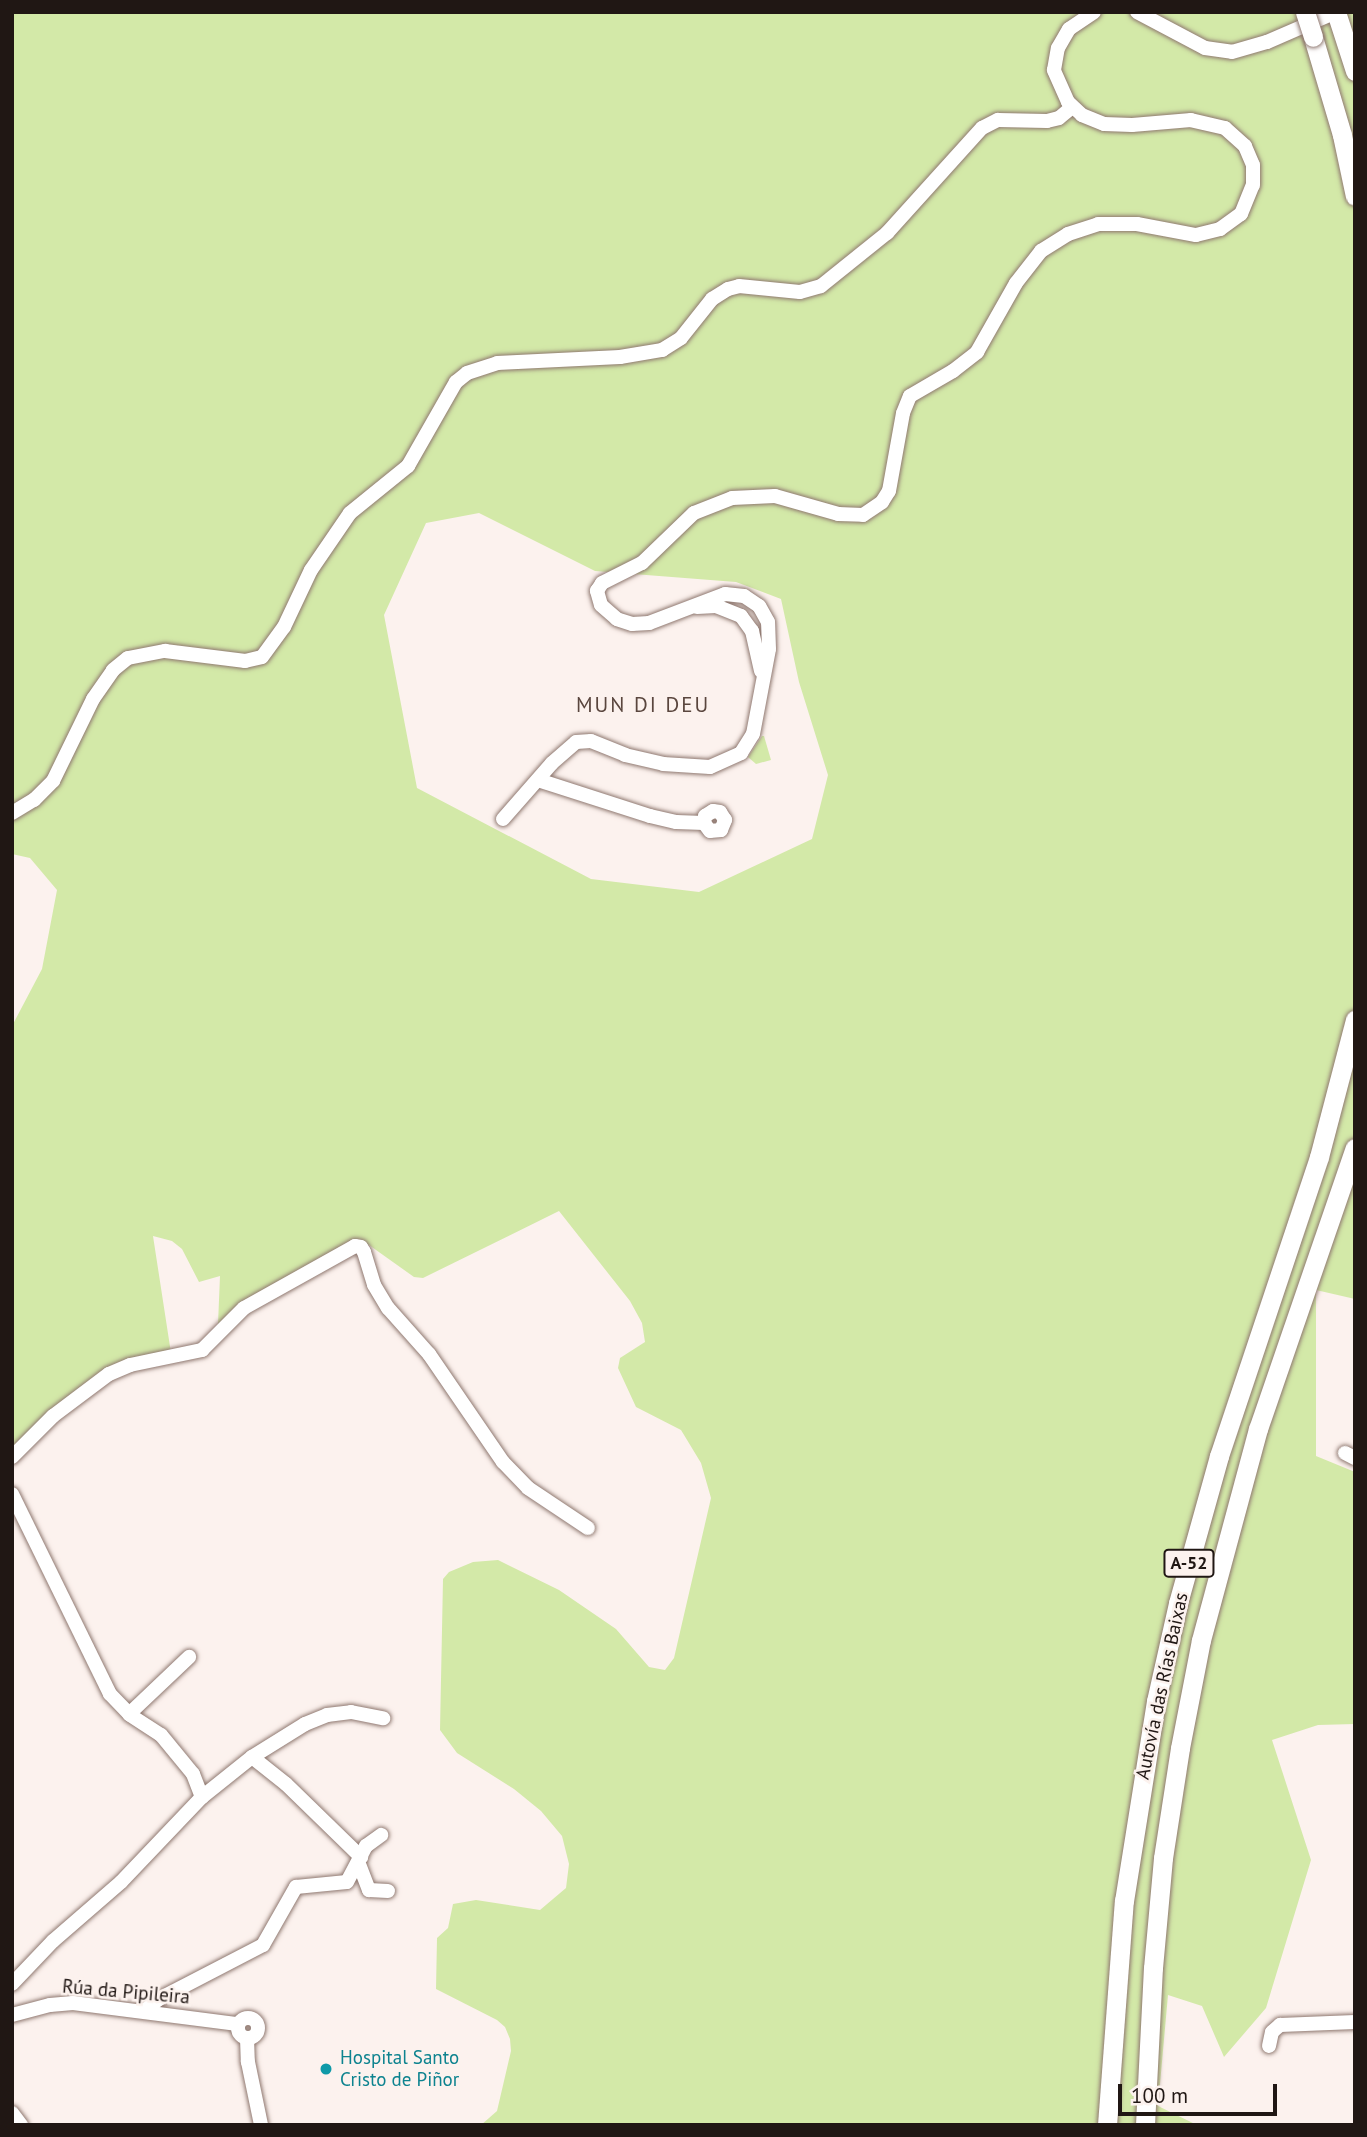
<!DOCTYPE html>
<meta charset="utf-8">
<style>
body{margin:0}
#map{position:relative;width:1367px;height:2137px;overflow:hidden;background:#fcf2ee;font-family:"PT Sans",sans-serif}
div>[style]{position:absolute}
.green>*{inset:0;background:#d3e9a8}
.roads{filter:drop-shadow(0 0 2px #8f7870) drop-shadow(0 0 2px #8f7870)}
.minor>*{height:14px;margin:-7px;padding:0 7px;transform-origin:7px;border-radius:7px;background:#fff}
.minor>.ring{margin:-7px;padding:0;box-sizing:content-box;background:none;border:14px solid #fff;border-radius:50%}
.highway>*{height:19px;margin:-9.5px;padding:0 9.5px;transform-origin:9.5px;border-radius:9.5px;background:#fff}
.bridges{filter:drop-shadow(0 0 2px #8f7870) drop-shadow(0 0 2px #8f7870)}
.highway-bridge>*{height:19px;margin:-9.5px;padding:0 9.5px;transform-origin:9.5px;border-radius:9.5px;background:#fff}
.dots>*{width:19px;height:19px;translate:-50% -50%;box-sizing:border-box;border:4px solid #fcf2ee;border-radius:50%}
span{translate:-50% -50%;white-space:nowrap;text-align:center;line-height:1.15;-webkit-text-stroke:5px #fcf2ee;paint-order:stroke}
.shield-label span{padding:2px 5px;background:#fcf2ee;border:2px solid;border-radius:5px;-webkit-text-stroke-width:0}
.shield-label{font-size:18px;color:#201714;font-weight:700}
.street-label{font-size:19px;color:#201714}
.culture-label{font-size:19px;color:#0d838f}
.left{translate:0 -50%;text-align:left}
.neighbourhood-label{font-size:21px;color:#5a463e;letter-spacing:2px}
.frame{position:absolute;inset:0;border:14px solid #201714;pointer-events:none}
.scale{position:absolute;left:1118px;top:2084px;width:159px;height:32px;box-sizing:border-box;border:4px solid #201714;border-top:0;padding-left:9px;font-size:21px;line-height:24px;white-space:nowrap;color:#201714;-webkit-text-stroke:5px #fcf2ee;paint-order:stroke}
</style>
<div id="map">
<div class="green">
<i style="clip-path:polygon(evenodd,12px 12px,1355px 12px,1355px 1299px,1316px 1290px,1316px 1456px,1355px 1472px,1355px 1724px,1318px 1725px,1272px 1740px,1311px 1860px,1266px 2008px,1224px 2057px,1202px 2006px,1168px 1995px,1158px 2106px,1197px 2125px,481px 2125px,497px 2111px,511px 2051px,510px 2039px,505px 2027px,497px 2020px,436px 1989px,437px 1938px,448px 1928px,453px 1904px,476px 1900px,540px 1910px,566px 1888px,569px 1864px,562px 1836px,541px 1811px,514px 1789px,457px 1753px,440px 1730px,443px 1579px,449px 1572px,473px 1562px,498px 1560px,559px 1590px,616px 1629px,649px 1667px,665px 1670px,674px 1658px,711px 1498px,701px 1463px,681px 1430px,636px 1407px,618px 1368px,620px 1358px,645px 1342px,642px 1323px,630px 1301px,559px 1211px,423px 1278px,414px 1277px,369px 1245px,352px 1240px,254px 1297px,218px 1324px,220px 1276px,199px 1282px,182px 1249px,172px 1241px,153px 1236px,171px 1353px,129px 1361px,12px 1452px,12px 1026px,42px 969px,57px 890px,30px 858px,12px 854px,12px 12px,479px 513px,595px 571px,736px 582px,781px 599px,799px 682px,828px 775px,812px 839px,699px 892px,591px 879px,417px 788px,384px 615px,426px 523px,479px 513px)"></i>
<i style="clip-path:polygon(762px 736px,764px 736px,771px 760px,756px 764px,748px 757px)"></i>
</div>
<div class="roads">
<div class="minor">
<i style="left:1137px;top:12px;width:77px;rotate:27.9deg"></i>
<i style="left:1205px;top:48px;width:27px;rotate:8deg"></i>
<i style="left:1232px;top:52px;width:36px;rotate:-16deg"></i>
<i style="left:1267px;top:42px;width:75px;rotate:-23.5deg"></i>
<i style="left:697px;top:607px;width:19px;rotate:-3deg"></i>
<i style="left:716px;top:606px;width:27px;rotate:22deg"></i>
<i style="left:741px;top:616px;width:19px;rotate:54deg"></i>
<i style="left:752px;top:631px;width:41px;rotate:77.3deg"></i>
<i style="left:538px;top:780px;width:118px;rotate:17.8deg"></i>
<i style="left:650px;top:816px;width:27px;rotate:13deg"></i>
<i style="left:676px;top:822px;width:28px;rotate:2deg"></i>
<i style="left:704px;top:823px;width:10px;rotate:53deg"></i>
<i style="left:710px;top:831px;width:11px;rotate:-5deg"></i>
<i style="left:721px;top:830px;width:11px;rotate:-68deg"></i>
<i style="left:725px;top:820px;width:9px;rotate:-122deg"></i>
<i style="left:720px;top:812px;width:7px;rotate:-172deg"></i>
<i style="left:713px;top:811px;width:9px;rotate:148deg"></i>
<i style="left:705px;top:816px;width:7px;rotate:98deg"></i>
<i style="left:12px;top:813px;width:26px;rotate:-31deg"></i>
<i style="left:34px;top:800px;width:27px;rotate:-45deg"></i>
<i style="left:53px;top:781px;width:91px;rotate:-64deg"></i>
<i style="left:93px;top:699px;width:35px;rotate:-55deg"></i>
<i style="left:113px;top:670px;width:19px;rotate:-39deg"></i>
<i style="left:128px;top:658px;width:38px;rotate:-11deg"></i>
<i style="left:165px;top:651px;width:81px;rotate:7.1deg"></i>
<i style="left:245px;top:661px;width:17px;rotate:-13deg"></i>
<i style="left:262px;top:657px;width:37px;rotate:-54deg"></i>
<i style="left:284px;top:627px;width:63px;rotate:-64.7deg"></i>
<i style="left:311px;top:570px;width:69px;rotate:-55.6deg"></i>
<i style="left:350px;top:513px;width:75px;rotate:-39deg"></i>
<i style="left:408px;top:466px;width:97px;rotate:-60.3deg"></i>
<i style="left:456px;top:382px;width:14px;rotate:-39deg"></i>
<i style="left:467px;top:373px;width:32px;rotate:-18deg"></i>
<i style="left:497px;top:363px;width:123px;rotate:-2.8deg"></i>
<i style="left:620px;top:357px;width:43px;rotate:-9.5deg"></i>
<i style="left:662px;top:350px;width:22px;rotate:-32deg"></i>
<i style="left:681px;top:338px;width:50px;rotate:-51.5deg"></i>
<i style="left:712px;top:299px;width:19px;rotate:-32deg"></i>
<i style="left:728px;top:289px;width:11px;rotate:-15deg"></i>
<i style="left:739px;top:286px;width:61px;rotate:5.6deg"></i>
<i style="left:800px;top:292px;width:22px;rotate:-16deg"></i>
<i style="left:821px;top:286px;width:85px;rotate:-38.8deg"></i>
<i style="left:887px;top:233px;width:142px;rotate:-47.9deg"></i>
<i style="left:982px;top:128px;width:18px;rotate:-27deg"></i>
<i style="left:998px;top:120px;width:49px;rotate:1.2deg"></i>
<i style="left:1047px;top:121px;width:12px;rotate:-14deg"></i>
<i style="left:1059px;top:118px;width:17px;rotate:-40deg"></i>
<i style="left:503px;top:819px;width:74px;rotate:-48.8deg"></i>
<i style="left:552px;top:763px;width:32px;rotate:-41deg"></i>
<i style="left:576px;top:742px;width:15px;rotate:-4deg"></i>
<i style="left:591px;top:741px;width:37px;rotate:22deg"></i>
<i style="left:625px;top:755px;width:39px;rotate:13deg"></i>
<i style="left:663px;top:764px;width:47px;rotate:3.7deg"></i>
<i style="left:710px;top:767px;width:34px;rotate:-24deg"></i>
<i style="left:741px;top:753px;width:22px;rotate:-58deg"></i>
<i style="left:753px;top:734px;width:86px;rotate:-79.3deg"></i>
<i style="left:769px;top:649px;width:27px;rotate:-92deg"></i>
<i style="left:768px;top:622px;width:18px;rotate:-119deg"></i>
<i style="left:759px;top:606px;width:18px;rotate:-146deg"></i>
<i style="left:744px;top:596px;width:19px;rotate:-174deg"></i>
<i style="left:725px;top:594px;width:81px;rotate:159.1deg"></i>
<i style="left:649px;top:623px;width:17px;rotate:177deg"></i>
<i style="left:632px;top:624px;width:16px;rotate:-162deg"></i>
<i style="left:617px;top:619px;width:21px;rotate:-139deg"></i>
<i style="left:601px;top:605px;width:15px;rotate:-106deg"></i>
<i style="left:597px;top:591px;width:9px;rotate:-58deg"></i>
<i style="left:602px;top:583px;width:45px;rotate:-26.6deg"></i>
<i style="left:642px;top:563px;width:72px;rotate:-43.9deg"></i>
<i style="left:694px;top:513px;width:41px;rotate:-21.5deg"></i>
<i style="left:732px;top:498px;width:43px;rotate:-2.7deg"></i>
<i style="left:775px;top:496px;width:66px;rotate:15.9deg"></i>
<i style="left:838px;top:514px;width:25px;rotate:2deg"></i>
<i style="left:863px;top:515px;width:23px;rotate:-34deg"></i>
<i style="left:882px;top:502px;width:13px;rotate:-58deg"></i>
<i style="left:889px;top:491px;width:79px;rotate:-79.8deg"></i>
<i style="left:903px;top:413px;width:18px;rotate:-68deg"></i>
<i style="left:910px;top:396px;width:50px;rotate:-30.2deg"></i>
<i style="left:953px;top:371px;width:31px;rotate:-38deg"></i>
<i style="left:977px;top:352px;width:79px;rotate:-60.5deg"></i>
<i style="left:1016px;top:283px;width:41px;rotate:-52deg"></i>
<i style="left:1041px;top:251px;width:32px;rotate:-32deg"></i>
<i style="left:1068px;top:234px;width:32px;rotate:-18deg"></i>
<i style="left:1098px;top:224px;width:39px"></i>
<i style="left:1137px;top:224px;width:60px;rotate:10.6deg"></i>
<i style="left:1196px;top:235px;width:25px;rotate:-14deg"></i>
<i style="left:1220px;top:229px;width:26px;rotate:-36deg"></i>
<i style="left:1241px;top:214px;width:31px;rotate:-68deg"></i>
<i style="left:1253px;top:185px;width:20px;rotate:-90deg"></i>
<i style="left:1253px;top:165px;width:21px;rotate:-113deg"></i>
<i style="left:1245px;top:146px;width:27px;rotate:-138deg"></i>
<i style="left:1225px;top:128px;width:35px;rotate:-167deg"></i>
<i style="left:1191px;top:120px;width:59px;rotate:175.2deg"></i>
<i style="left:1132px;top:125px;width:28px;rotate:-178deg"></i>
<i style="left:1104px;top:124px;width:24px;rotate:-158deg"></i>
<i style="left:1082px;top:115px;width:19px;rotate:-137deg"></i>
<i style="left:1068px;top:102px;width:35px;rotate:-114deg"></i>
<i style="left:1054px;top:70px;width:22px;rotate:-80deg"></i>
<i style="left:1058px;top:48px;width:22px;rotate:-60deg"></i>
<i style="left:1069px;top:29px;width:30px;rotate:-34deg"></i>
<i style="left:1345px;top:1453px;width:11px;rotate:27deg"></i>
<i style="left:12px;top:1457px;width:58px;rotate:-45deg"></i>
<i style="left:53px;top:1416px;width:70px;rotate:-36.9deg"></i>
<i style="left:109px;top:1374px;width:23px;rotate:-23deg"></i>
<i style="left:130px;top:1365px;width:74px;rotate:-11.8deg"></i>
<i style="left:202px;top:1350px;width:59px;rotate:-45deg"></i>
<i style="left:244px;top:1308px;width:127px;rotate:-29.2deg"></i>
<i style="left:355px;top:1246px;width:6px;rotate:9deg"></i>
<i style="left:361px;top:1247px;width:6px;rotate:59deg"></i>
<i style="left:364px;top:1252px;width:34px;rotate:73deg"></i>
<i style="left:374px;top:1285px;width:27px;rotate:59deg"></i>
<i style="left:388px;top:1308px;width:62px;rotate:48.3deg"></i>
<i style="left:429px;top:1354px;width:131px;rotate:55.6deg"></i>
<i style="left:503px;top:1462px;width:36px;rotate:46deg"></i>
<i style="left:528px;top:1488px;width:72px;rotate:33.7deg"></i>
<i style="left:12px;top:1494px;width:223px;rotate:63.9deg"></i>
<i style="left:110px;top:1694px;width:29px;rotate:46deg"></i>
<i style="left:130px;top:1715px;width:37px;rotate:33deg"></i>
<i style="left:161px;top:1735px;width:50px;rotate:50.6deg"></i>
<i style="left:193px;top:1774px;width:25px;rotate:69deg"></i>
<i style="left:129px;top:1714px;width:83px;rotate:-43.5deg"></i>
<i style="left:252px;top:1757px;width:43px;rotate:38.5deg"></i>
<i style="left:286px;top:1784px;width:105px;rotate:44.2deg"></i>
<i style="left:359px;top:1864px;width:28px;rotate:69deg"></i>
<i style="left:369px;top:1890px;width:19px;rotate:3deg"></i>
<i style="left:12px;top:1984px;width:59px;rotate:-46.4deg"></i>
<i style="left:53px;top:1941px;width:90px;rotate:-40.9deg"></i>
<i style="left:121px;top:1882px;width:117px;rotate:-46.4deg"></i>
<i style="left:202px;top:1797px;width:64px;rotate:-38.7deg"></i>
<i style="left:252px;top:1757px;width:62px;rotate:-31.9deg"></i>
<i style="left:305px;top:1724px;width:24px;rotate:-22deg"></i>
<i style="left:327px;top:1715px;width:24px;rotate:-7deg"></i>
<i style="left:351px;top:1712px;width:33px;rotate:11deg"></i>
<i style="left:144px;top:2011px;width:19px;rotate:-39deg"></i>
<i style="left:159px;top:1999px;width:117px;rotate:-27.4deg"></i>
<i style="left:263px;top:1945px;width:67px;rotate:-60.4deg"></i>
<i style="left:296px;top:1887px;width:51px;rotate:-5.6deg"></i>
<i style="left:347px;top:1882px;width:41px;rotate:-62.2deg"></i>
<i style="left:366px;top:1846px;width:19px;rotate:-36deg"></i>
<i style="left:12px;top:2015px;width:39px;rotate:-15deg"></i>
<i style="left:50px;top:2005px;width:23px;rotate:-5deg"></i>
<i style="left:73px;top:2003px;width:166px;rotate:7.3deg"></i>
<i class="ring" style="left:238px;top:2018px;width:6px;height:6px"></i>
<i style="left:247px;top:2038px;width:24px;rotate:88deg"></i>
<i style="left:248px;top:2062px;width:64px;rotate:78.3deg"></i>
<i style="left:1269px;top:2046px;width:14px;rotate:-78deg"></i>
<i style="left:1272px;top:2032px;width:11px;rotate:-41deg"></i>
<i style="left:1280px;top:2025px;width:75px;rotate:-2.3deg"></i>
<i style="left:12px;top:2113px;width:15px;rotate:53deg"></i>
</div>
<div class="highway">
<i style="left:1336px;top:12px;width:62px;rotate:72.1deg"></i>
<i style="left:1313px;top:37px;width:102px;rotate:73.5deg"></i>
<i style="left:1342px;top:135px;width:62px;rotate:78deg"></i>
<i style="left:1107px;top:2125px;width:225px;rotate:-85.7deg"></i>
<i style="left:1124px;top:1901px;width:203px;rotate:-80.9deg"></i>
<i style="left:1156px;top:1701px;width:100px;rotate:-77.3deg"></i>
<i style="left:1178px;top:1603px;width:153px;rotate:-74.4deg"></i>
<i style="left:1219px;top:1456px;width:315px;rotate:-71.5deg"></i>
<i style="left:1319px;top:1157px;width:142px;rotate:-75.3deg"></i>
<i style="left:1145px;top:2125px;width:157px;rotate:-87.1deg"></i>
<i style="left:1153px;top:1968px;width:110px;rotate:-84.8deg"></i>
<i style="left:1163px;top:1858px;width:111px;rotate:-81.2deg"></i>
<i style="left:1180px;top:1748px;width:110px;rotate:-79deg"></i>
<i style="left:1201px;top:1640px;width:219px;rotate:-74.9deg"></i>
<i style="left:1258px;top:1429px;width:297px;rotate:-71deg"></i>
</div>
</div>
<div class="bridges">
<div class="highway-bridge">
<i style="left:1305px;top:12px;width:26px;rotate:72deg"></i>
</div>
</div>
<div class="dots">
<i style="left:326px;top:2069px;background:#0f9aa8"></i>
</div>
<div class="shield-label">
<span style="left:1189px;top:1563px">A-52</span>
</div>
<div class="street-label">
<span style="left:1162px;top:1686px;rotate:-78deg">Autovía das Rías Baixas</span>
<span style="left:126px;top:1992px;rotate:5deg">Rúa da Pipileira</span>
</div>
<div class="culture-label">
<span class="left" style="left:340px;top:2069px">Hospital Santo<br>Cristo de Piñor</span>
</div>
<div class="neighbourhood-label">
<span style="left:643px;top:705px">MUN DI DEU</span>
</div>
<div class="frame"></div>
<div class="scale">100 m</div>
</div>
